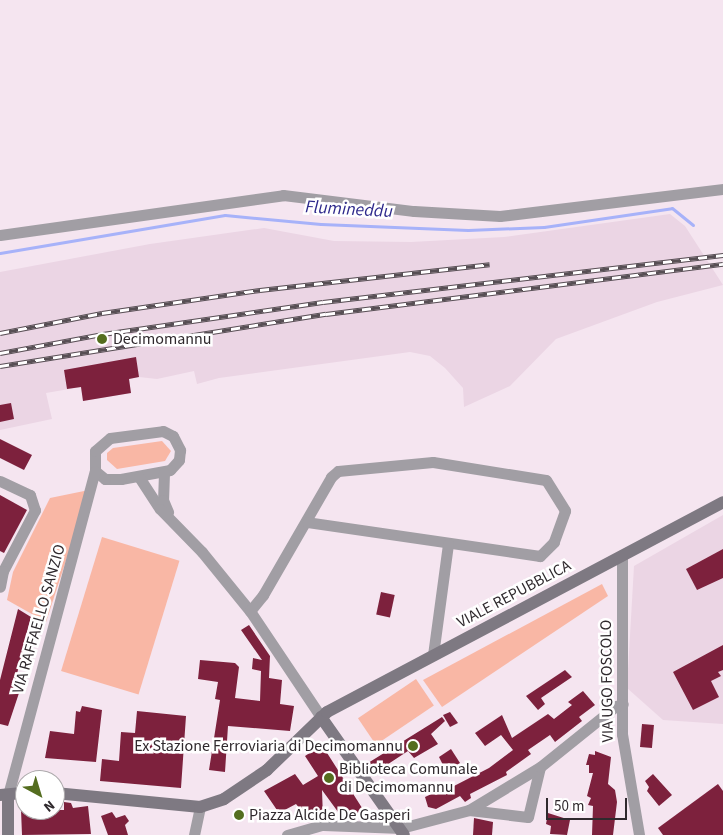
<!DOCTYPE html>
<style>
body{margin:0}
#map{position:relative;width:723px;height:835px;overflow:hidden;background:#f5e5f0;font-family:"Source Sans 3",sans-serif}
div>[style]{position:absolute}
.built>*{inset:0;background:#ebd5e4}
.green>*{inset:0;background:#f9b7a5;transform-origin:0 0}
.stream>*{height:3px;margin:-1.5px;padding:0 1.5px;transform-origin:1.5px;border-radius:1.5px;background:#a7b2f9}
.building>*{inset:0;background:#7d213d;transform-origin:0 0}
.street>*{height:11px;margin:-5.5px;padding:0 5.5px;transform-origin:5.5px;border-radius:5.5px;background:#a19ea4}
.secondary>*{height:12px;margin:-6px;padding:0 6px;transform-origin:6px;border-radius:6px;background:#7e7982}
.rail>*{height:5px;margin-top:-2.5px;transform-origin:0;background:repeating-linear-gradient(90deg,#fff 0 9px,#574f54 0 18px);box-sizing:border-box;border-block:1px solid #574f54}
.dots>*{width:14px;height:14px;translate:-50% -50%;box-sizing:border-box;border:2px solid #fff;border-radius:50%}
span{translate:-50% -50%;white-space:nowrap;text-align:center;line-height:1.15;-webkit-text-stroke:5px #fff;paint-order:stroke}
.poi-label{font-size:16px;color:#2f292d}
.left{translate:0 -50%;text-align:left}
.right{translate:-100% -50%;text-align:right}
.street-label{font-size:16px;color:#2f292d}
.water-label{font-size:18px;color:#2d288b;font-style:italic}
.north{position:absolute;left:15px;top:770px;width:50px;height:50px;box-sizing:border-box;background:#fff;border:1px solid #aca9ab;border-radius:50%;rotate:141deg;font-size:14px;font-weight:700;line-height:20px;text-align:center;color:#2f292d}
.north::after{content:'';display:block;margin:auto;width:18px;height:22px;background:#546d1f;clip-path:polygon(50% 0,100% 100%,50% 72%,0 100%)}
.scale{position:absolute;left:546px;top:798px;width:81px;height:22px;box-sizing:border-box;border:2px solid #2f292d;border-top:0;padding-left:6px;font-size:15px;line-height:18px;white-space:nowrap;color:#2f292d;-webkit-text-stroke:4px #fff;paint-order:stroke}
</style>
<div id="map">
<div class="built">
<i style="clip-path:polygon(670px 214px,685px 226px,723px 285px,657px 302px,556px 339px,510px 386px,464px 407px,463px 388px,445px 368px,430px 356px,410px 352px,219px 378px,197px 384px,194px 371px,157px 379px,139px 377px,129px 379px,131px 393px,83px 401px,81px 387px,46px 393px,52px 419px,0 430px,0 272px,150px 244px,264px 228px,334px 241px,411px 242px,504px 237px)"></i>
<i style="clip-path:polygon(723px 515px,723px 724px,663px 720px,627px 688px,634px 566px)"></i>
</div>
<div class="green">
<i style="clip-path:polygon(162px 441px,171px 451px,165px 461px,117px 469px,107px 460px,107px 453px,113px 448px)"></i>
<i style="clip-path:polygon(89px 490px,46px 622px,7px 600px,13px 572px,50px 498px)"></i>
<i style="left:102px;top:537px;width:81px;height:140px;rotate:17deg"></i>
<i style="clip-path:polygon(602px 584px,608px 596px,442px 707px,423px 680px)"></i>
<i style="left:416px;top:679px;width:32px;height:70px;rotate:56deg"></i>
</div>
<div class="stream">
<i style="left:0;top:253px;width:228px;rotate:-9.6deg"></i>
<i style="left:225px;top:215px;width:96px;rotate:5.4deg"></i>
<i style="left:321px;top:224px;width:147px;rotate:2.3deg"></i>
<i style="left:468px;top:230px;width:76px;rotate:-2.3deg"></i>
<i style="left:544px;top:227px;width:129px;rotate:-8.4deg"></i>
<i style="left:672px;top:208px;width:27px;rotate:39deg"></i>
</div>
<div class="building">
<i style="clip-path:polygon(136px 357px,139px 377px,129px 379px,131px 393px,83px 401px,81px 387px,67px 389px,64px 370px)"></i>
<i style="clip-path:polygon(11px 403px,14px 419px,0 422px,0 405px)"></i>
<i style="clip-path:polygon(0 439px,32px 455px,24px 470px,0 458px)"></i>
<i style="clip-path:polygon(0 495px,27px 510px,4px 553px,0 551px)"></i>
<i style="clip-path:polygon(723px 549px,723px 578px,697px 590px,686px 569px)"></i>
<i style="left:381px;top:592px;width:14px;height:23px;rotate:12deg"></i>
<i style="clip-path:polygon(18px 609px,31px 617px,13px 690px,19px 693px,8px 726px,0 724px,0 680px)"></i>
<i style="clip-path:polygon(249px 625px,270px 656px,269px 678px,282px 680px,280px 704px,294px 706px,290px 731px,228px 726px,225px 772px,209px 770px,220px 700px,215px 699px,218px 682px,198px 679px,200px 660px,235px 663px,239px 667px,235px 698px,260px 701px,261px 671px,252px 669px,253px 658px,262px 660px,241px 630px)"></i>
<i style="clip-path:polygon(723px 645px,723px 670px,718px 672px,721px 676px,711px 681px,719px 697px,693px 710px,673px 672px)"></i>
<i style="clip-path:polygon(565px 670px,572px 677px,541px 698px,545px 704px,538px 710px,526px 696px)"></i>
<i style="clip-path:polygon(583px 691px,595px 705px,579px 717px,582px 721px,555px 742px,550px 735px,528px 750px,531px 754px,506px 772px,507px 775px,470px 794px,471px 798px,465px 802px,460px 796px,436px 809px,428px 807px,425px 797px,453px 784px,454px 786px,489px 768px,513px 750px,501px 735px,485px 746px,475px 733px,502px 715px,512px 738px,548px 714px,554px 719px,572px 705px,568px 702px)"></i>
<i style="clip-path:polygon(82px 706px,102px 710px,96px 762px,45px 758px,50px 731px,74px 734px,76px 711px,80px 712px)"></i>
<i style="clip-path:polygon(137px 711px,186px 716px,181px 788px,100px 781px,102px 759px,119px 761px,121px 732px,135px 733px)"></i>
<i style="clip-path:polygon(450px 712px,458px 723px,450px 727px,443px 715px)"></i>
<i style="clip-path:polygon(442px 717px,445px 721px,431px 734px,438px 744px,414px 758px,408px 751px,376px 772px,368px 763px)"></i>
<i style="left:642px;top:724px;width:12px;height:23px;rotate:5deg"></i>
<i style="clip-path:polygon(322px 745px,364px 811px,356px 819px,347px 811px,341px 816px,322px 790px,323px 818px,310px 821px,296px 804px,279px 813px,264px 791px,295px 774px,303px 785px,318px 776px,305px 756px)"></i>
<i style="clip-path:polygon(451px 749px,460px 763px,446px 771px,439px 757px)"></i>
<i style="clip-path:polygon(595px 751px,611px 757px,608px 784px,615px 790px,617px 802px,613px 835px,592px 835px,593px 806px,588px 805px,591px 798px,587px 796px,593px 773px,589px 773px,589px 765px,586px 765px,589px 754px,595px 755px)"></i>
<i style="clip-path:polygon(653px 774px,672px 795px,659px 806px,647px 791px,649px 787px,645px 781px)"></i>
<i style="clip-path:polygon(718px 784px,723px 791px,723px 835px,663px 835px,658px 828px)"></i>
<i style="clip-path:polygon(64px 802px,71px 803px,73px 808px,88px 806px,91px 834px,22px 835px,21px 810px,64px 810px)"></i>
<i style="clip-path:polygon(112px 812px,116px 818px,125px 815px,129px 821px,125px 825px,128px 835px,108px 835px,101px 816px)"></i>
<i style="clip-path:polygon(548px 813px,570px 820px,567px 835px,550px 834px,551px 826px,546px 824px)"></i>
<i style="clip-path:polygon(474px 818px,493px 822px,492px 835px,473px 835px)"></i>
</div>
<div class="street">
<i style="left:0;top:235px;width:286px;rotate:-8deg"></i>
<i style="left:283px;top:195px;width:132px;rotate:7deg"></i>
<i style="left:414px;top:211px;width:86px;rotate:3.3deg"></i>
<i style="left:500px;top:216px;width:225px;rotate:-6.9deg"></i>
<i style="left:163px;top:431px;width:11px;rotate:27deg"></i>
<i style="left:173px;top:436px;width:16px;rotate:63deg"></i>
<i style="left:180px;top:450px;width:10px;rotate:96deg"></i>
<i style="left:179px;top:460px;width:13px;rotate:132deg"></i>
<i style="left:170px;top:470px;width:50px;rotate:169.6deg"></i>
<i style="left:121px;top:479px;width:16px;rotate:180deg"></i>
<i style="left:105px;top:479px;width:13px;rotate:-141deg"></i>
<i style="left:95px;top:471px;width:20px;rotate:-90deg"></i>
<i style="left:95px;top:451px;width:20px;rotate:-41deg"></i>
<i style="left:110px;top:438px;width:53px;rotate:-7.5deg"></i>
<i style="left:164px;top:473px;width:27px;rotate:92deg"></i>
<i style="left:163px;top:500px;width:13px;rotate:67deg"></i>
<i style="left:139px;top:477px;width:38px;rotate:57deg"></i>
<i style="left:160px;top:509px;width:60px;rotate:45.7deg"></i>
<i style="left:202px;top:552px;width:76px;rotate:50.9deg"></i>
<i style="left:250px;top:611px;width:128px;rotate:56.2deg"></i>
<i style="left:0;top:481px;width:33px;rotate:25deg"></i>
<i style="left:30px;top:495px;width:16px;rotate:72deg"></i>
<i style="left:35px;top:510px;width:69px;rotate:117.7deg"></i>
<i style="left:3px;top:571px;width:16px;rotate:101deg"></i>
<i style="left:622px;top:555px;width:179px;rotate:90deg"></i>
<i style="left:622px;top:734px;width:102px;rotate:80.4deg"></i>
<i style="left:250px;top:611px;width:21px;rotate:-51deg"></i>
<i style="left:263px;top:595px;width:136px;rotate:-60deg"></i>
<i style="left:331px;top:477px;width:9px;rotate:-41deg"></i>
<i style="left:338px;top:471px;width:95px;rotate:-5.4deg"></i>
<i style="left:433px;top:462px;width:114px;rotate:9.1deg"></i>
<i style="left:546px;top:480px;width:36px;rotate:58deg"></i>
<i style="left:565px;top:511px;width:33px;rotate:110deg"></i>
<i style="left:554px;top:542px;width:20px;rotate:135deg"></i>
<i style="left:540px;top:556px;width:235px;rotate:-171.7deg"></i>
<i style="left:433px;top:655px;width:112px;rotate:-82.3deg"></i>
<i style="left:8px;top:795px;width:335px;rotate:-75deg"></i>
<i style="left:469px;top:810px;width:59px;rotate:6.8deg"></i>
<i style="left:528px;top:817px;width:51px;rotate:-76.5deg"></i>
<i style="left:194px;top:835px;width:29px;rotate:-78deg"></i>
<i style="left:287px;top:835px;width:37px;rotate:-16deg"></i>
<i style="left:323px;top:825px;width:78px;rotate:2.2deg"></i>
<i style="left:401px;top:828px;width:70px;rotate:-14.8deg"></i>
<i style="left:469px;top:810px;width:83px;rotate:-31.2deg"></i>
<i style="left:540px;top:767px;width:97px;rotate:-38.8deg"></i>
<i style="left:616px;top:706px;width:7px;rotate:-16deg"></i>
</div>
<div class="secondary">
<i style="left:321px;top:717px;width:144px;rotate:54.9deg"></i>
<i style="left:55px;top:793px;width:146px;rotate:5.5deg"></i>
<i style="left:200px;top:807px;width:25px;rotate:-18deg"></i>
<i style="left:224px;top:799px;width:52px;rotate:-34deg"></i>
<i style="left:267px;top:770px;width:83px;rotate:-44deg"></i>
<i style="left:327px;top:712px;width:448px;rotate:-27.9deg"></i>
<i style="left:0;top:795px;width:25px;rotate:-5deg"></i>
<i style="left:8px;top:835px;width:40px;rotate:-90deg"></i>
</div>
<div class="rail">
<i style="left:0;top:333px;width:104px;rotate:-11.1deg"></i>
<i style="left:102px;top:313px;width:160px;rotate:-8.3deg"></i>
<i style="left:260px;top:290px;width:231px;rotate:-6.4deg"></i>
<i style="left:0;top:353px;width:105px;rotate:-10.5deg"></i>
<i style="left:103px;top:334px;width:222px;rotate:-8.3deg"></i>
<i style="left:323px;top:302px;width:403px;rotate:-6.7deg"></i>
<i style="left:0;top:366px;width:330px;rotate:-9.1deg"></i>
<i style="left:326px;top:314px;width:400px;rotate:-7.2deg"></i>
</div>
<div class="dots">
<i style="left:102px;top:339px;background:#546d1f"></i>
<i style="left:413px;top:746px;background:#546d1f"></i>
<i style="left:329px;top:778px;background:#546d1f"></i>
<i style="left:239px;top:815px;background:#546d1f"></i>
</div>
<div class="poi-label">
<span class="left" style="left:113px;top:339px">Decimomannu</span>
<span class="right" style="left:403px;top:746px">Ex Stazione Ferroviaria di Decimomannu</span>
<span class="left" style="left:339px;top:778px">Biblioteca Comunale<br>di Decimomannu</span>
<span class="left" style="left:249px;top:815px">Piazza Alcide De Gasperi</span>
</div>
<div class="street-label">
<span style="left:514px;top:594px;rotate:-28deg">VIALE REPUBBLICA</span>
<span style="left:39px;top:619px;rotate:-74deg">VIA RAFFAELLO SANZIO</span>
<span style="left:607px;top:681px;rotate:-91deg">VIA UGO FOSCOLO</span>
</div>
<div class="water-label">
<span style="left:349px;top:210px;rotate:3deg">Flumineddu</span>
</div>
<div class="north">N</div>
<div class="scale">50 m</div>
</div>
